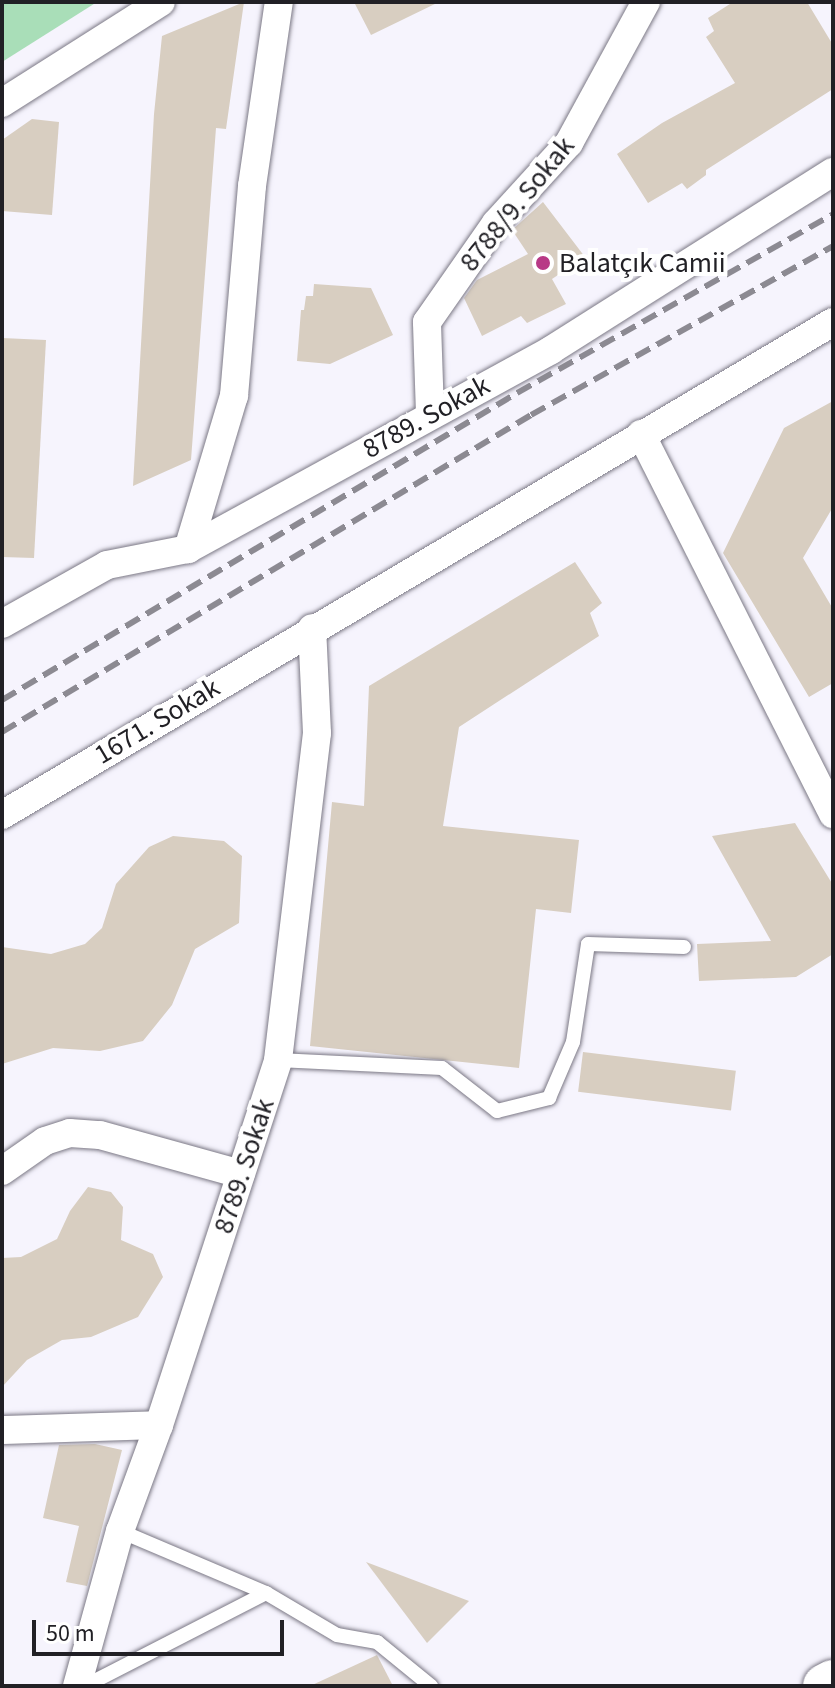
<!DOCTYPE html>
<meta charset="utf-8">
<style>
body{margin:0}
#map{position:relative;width:835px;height:1688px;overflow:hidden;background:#f6f4fd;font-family:"Source Sans 3",sans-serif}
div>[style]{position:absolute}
.green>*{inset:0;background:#a9deb8}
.building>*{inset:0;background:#d8cec1;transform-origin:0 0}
.roads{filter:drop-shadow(0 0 2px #7b7885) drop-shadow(0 0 2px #7b7885)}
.lane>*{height:14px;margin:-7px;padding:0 7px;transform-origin:7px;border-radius:7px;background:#fff}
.street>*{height:28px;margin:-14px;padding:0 14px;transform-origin:14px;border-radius:14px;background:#fff}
.highway>*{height:44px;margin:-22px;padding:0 22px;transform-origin:22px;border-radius:22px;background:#fff}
.rail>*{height:6px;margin-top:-3px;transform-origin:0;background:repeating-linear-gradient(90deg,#8c8a92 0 16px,transparent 0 24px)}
.dots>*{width:22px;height:22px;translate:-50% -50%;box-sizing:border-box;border:4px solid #fff;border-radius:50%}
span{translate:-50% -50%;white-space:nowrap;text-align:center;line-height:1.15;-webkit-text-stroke:8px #fff;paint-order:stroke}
.street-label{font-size:28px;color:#212025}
.poi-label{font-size:28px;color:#212025}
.left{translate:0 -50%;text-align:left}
.frame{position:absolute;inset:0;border:4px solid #212025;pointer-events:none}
.scale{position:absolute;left:32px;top:1620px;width:252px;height:36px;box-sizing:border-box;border:4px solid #212025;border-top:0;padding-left:10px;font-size:24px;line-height:28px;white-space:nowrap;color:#212025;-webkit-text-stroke:6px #fff;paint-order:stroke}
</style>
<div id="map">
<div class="green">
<i style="clip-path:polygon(2px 2px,97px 2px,2px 62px)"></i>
</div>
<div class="building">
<i style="clip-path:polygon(244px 2px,226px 129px,216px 128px,191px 460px,133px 486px,154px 114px,162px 36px)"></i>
<i style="clip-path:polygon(354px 2px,439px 2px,371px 35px)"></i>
<i style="clip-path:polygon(733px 2px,807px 2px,833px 45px,833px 89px,706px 170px,706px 175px,687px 189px,682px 183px,648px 203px,617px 154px,662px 123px,735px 83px,706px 37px,714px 31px,708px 18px)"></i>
<i style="clip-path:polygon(32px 119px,59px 122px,52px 215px,2px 211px,2px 140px)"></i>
<i style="clip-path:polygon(543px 202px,585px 257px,552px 279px,566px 304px,527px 323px,521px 316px,482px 336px,464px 298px,477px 280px,528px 254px,512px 230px)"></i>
<i style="clip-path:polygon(314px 284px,371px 288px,393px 335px,330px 364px,297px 361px,301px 310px,304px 310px,306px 296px,313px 296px)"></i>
<i style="clip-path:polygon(2px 338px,46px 340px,34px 558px,2px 557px)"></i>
<i style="clip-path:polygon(833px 401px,833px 507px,803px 558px,833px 609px,833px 683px,809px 697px,723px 553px,784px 428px)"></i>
<i style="clip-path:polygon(575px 562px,602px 603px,590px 613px,599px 636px,459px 727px,443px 826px,579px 840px,571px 913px,536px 909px,519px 1068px,310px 1046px,332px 802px,364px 806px,369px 686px)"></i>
<i style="clip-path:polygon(795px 823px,833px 885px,833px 954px,796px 977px,699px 981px,697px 944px,771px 941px,712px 836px)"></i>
<i style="clip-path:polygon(173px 836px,224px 841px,242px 856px,239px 923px,195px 949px,172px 1005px,143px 1041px,100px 1051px,53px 1048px,2px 1064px,2px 947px,51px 954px,85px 944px,102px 928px,116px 884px,149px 847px)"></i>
<i style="left:583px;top:1052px;width:154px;height:40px;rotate:7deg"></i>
<i style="clip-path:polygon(88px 1187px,111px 1192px,123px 1207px,121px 1240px,153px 1254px,163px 1277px,138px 1317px,91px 1337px,62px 1340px,27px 1360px,2px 1387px,2px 1258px,21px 1257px,57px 1239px,70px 1211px)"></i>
<i style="clip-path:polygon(95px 1444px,122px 1450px,87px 1586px,66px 1582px,79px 1526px,43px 1518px,59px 1445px)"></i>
<i style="clip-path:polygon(366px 1562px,469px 1601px,427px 1643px)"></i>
<i style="clip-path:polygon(377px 1655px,393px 1686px,310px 1686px)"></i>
</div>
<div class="roads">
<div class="lane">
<i style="left:278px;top:1060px;width:164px;rotate:2.8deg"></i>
<i style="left:442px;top:1068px;width:70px;rotate:38deg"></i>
<i style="left:497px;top:1111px;width:54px;rotate:-14deg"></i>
<i style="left:549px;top:1098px;width:61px;rotate:-66.8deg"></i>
<i style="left:573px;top:1042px;width:99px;rotate:-81.3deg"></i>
<i style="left:588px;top:944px;width:96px;rotate:1.8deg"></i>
<i style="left:120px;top:1531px;width:159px;rotate:23deg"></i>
<i style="left:266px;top:1593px;width:82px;rotate:30.6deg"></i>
<i style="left:337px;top:1635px;width:41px;rotate:9.9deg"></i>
<i style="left:377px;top:1642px;width:70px;rotate:39.2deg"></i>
<i style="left:85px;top:1686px;width:203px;rotate:-27.2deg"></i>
</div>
<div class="street">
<i style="left:2px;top:103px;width:188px;rotate:-32.4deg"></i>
<i style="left:430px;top:414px;width:92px;rotate:-91.9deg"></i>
<i style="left:427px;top:322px;width:121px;rotate:-55.1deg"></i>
<i style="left:496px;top:223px;width:108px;rotate:-47.6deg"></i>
<i style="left:569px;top:143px;width:161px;rotate:-61.4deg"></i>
<i style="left:641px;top:434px;width:426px;rotate:63.2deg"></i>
<i style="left:188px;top:549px;width:160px;rotate:-73.3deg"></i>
<i style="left:234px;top:396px;width:211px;rotate:-85.1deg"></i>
<i style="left:252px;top:186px;width:186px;rotate:-81.7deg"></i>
<i style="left:2px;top:624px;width:120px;rotate:-29.3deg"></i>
<i style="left:107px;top:565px;width:83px;rotate:-11.2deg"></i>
<i style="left:188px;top:549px;width:414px;rotate:-28.7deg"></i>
<i style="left:551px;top:350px;width:333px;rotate:-32.3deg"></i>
<i style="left:2px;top:815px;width:966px;rotate:-30.68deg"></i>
<i style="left:2px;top:1171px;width:52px;rotate:-34.9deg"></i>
<i style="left:45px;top:1141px;width:26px;rotate:-18deg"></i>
<i style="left:70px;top:1133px;width:30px;rotate:4deg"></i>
<i style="left:100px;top:1135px;width:146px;rotate:15.5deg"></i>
<i style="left:2px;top:1430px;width:157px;rotate:-1.8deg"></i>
<i style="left:77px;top:1686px;width:161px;rotate:-74.5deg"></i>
<i style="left:120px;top:1531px;width:113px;rotate:-69.8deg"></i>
<i style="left:159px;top:1425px;width:384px;rotate:-71.9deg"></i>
<i style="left:278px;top:1060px;width:329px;rotate:-83.2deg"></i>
<i style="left:317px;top:733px;width:105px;rotate:-92.7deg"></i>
</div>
<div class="highway">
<i style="left:825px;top:1686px;width:9px;rotate:-27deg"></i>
</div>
</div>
<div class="rail">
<i style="left:2px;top:700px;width:600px;rotate:-30.8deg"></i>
<i style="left:517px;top:393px;width:363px;rotate:-29.5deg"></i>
<i style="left:2px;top:732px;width:617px;rotate:-30.93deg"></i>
<i style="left:531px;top:415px;width:346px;rotate:-29.2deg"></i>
</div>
<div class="dots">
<i style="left:543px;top:263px;background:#b83986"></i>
</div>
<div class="street-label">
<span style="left:517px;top:204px;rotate:-51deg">8788/9. Sokak</span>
<span style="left:426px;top:417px;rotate:-29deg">8789. Sokak</span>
<span style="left:157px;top:721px;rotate:-31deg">1671. Sokak</span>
<span style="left:244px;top:1166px;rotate:-72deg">8789. Sokak</span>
</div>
<div class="poi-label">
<span class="left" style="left:559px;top:263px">Balatçık Camii</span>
</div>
<div class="frame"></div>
<div class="scale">50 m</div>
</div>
